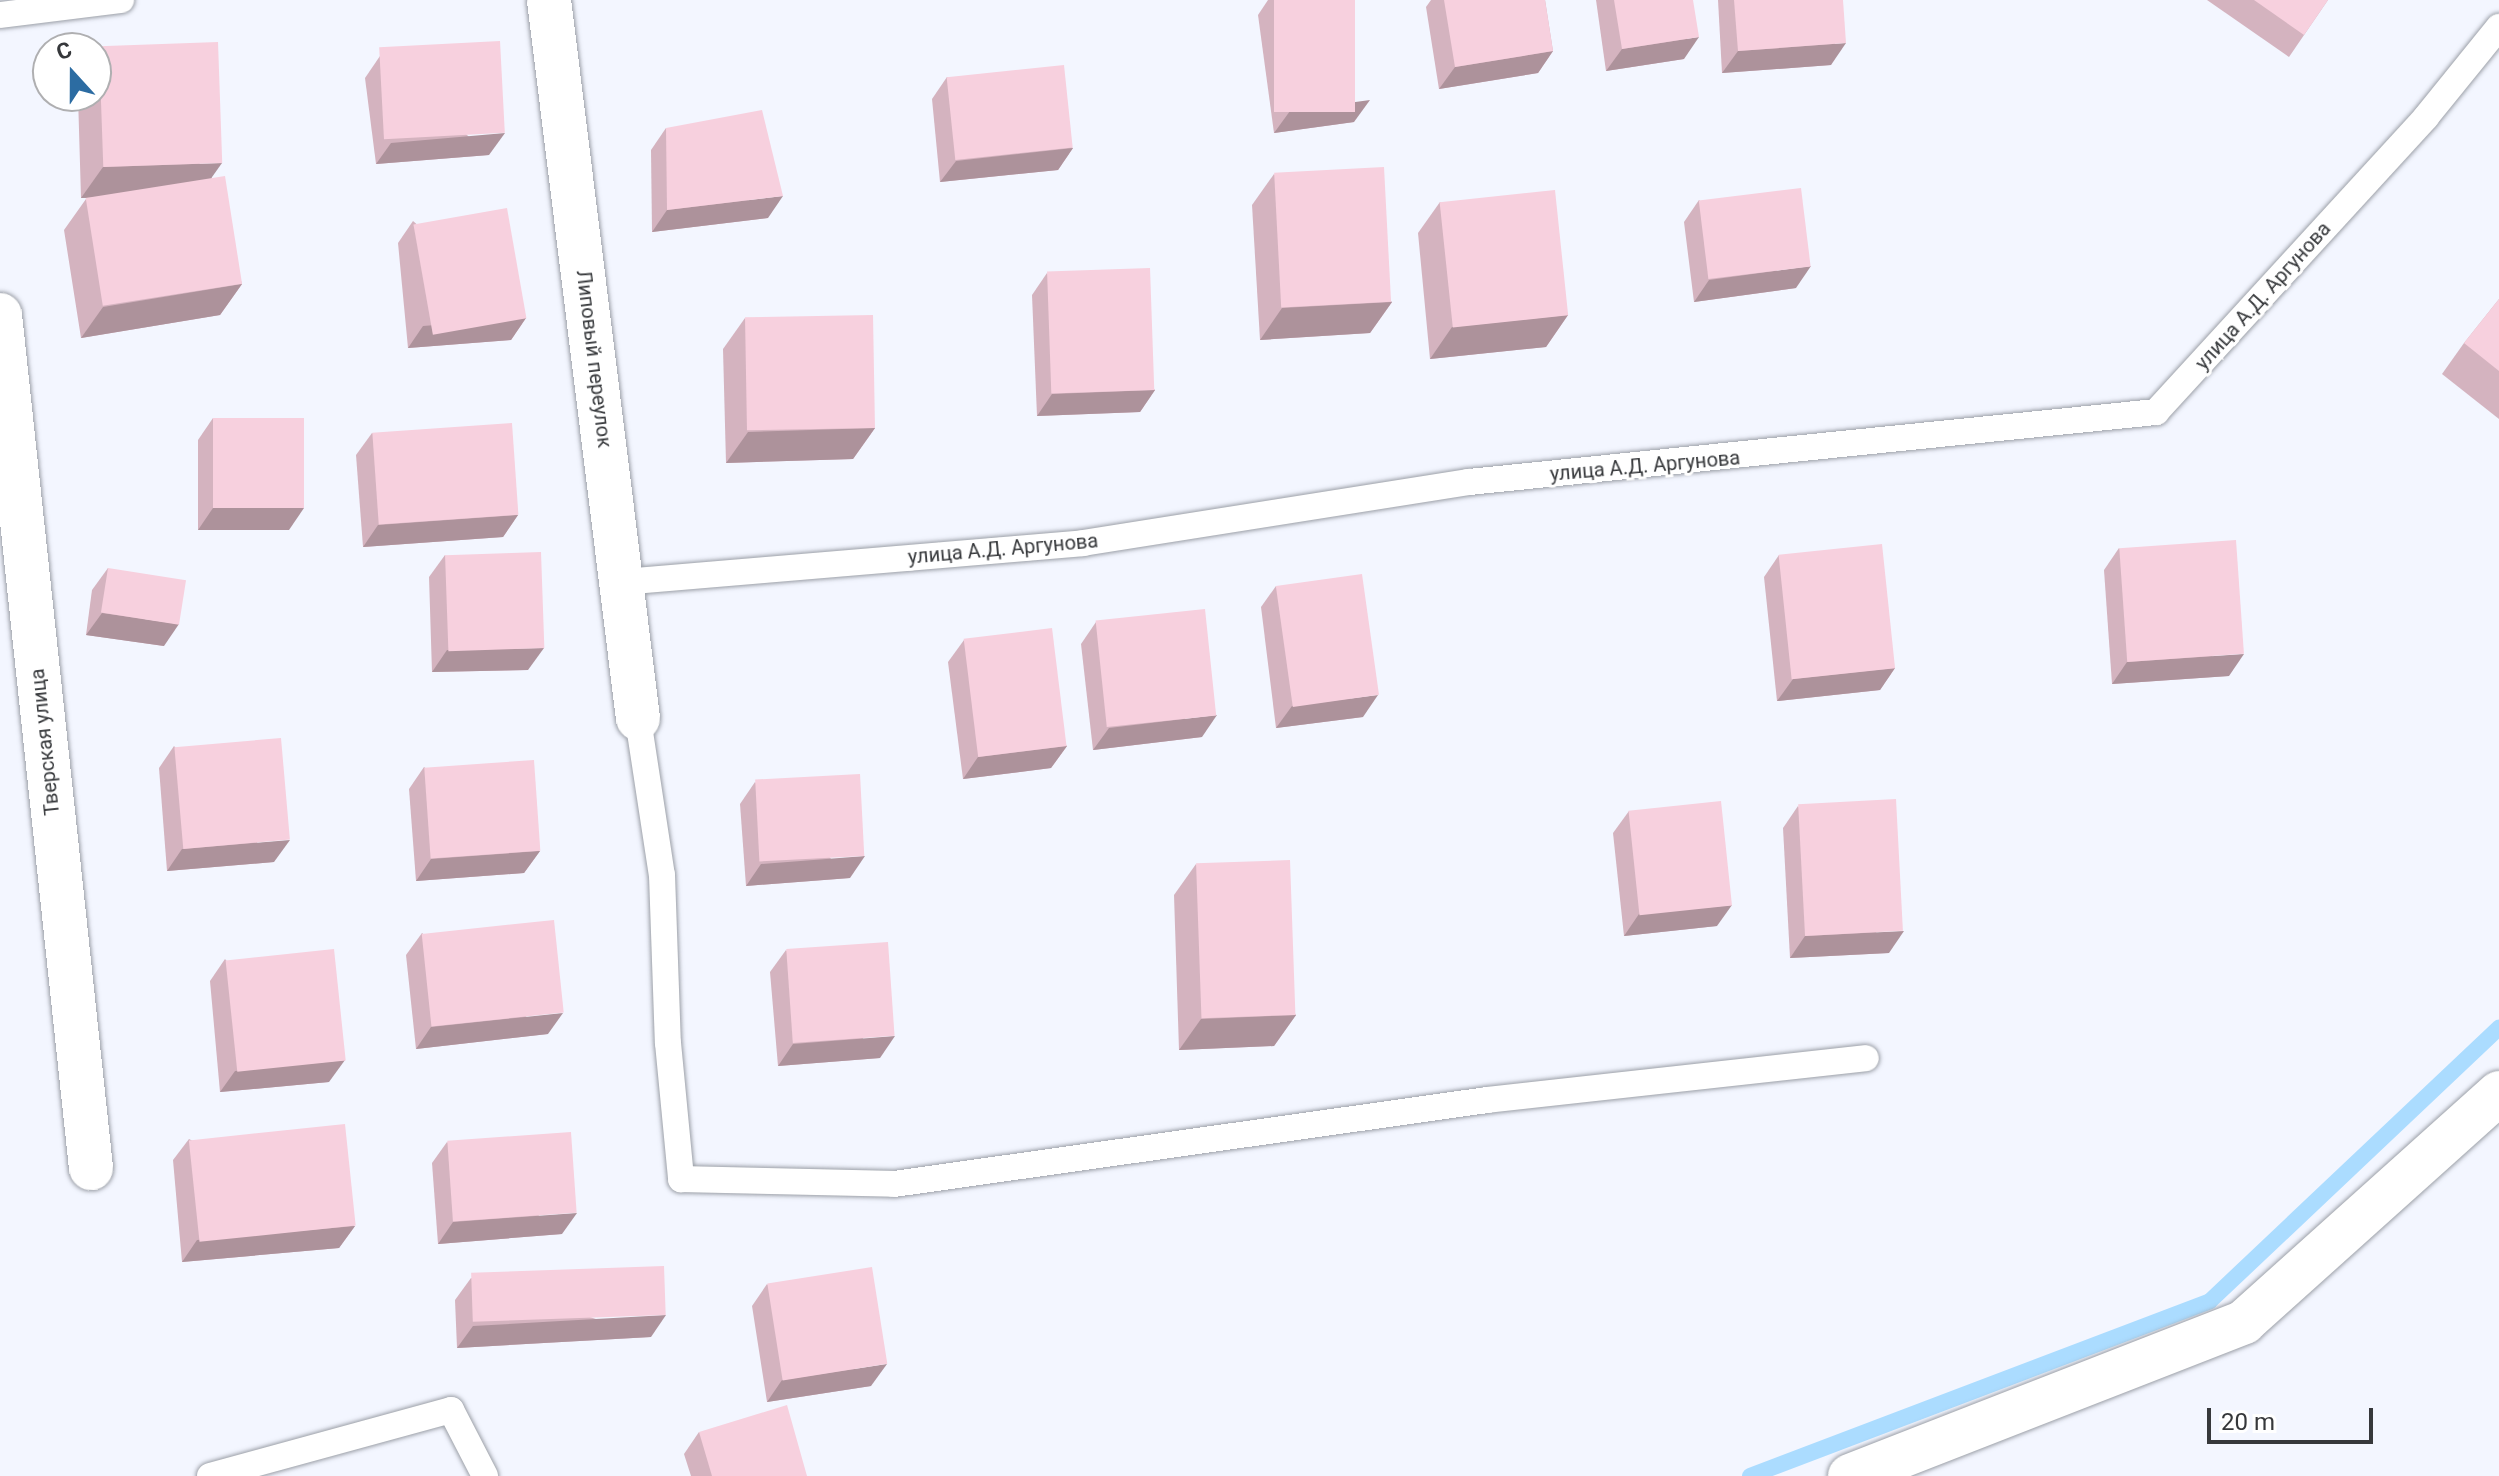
<!DOCTYPE html>
<meta charset="utf-8">
<style>
body{margin:0}
#map{position:relative;width:2499px;height:1476px;overflow:hidden;background:#f3f6ff;font-family:Roboto,sans-serif}
div>[style]{position:absolute}
.stream>*{height:16px;margin:-8px;padding:0 8px;transform-origin:8px;border-radius:8px;background:#abdcff}
.roads{filter:drop-shadow(0 0 2px #9ca0a8) drop-shadow(0 0 2px #9ca0a8)}
.service>*{height:26px;margin:-13px;padding:0 13px;transform-origin:13px;border-radius:13px;background:#fff}
.minor>*{height:44px;margin:-22px;padding:0 22px;transform-origin:22px;border-radius:22px;background:#fff}
.wall>*{inset:0;background:#d4b3bf}
.shaded-wall>*{inset:0;background:#ad929b}
.building>*{inset:0;background:#f7d0de;transform-origin:0 0}
span{translate:-50% -50%;white-space:nowrap;text-align:center;line-height:1.15;-webkit-text-stroke:6px #fff;paint-order:stroke}
.street-label{font-size:20px;color:#36383b}
.north{position:absolute;left:32px;top:32px;width:80px;height:80px;box-sizing:border-box;background:#fff;border:2px solid #afafb1;border-radius:50%;rotate:339deg;font-size:22px;font-weight:700;line-height:32px;text-align:center;color:#36383b}
.north::after{content:'';display:block;margin:auto;width:28px;height:36px;background:#2c6ca2;clip-path:polygon(50% 0,100% 100%,50% 72%,0 100%)}
.scale{position:absolute;left:2207px;top:1408px;width:166px;height:36px;box-sizing:border-box;border:4px solid #36383b;border-top:0;padding-left:10px;font-size:24px;line-height:28px;white-space:nowrap;color:#36383b;-webkit-text-stroke:6px #fff;paint-order:stroke}
</style>
<div id="map">
<div class="stream">
<i style="left:1750px;top:1476px;width:492px;rotate:-20.8deg"></i>
<i style="left:2210px;top:1301px;width:398px;rotate:-43.4deg"></i>
</div>
<div class="roads">
<div class="service">
<i style="left:0;top:15px;width:122px;rotate:-7.1deg"></i>
<i style="left:622px;top:582px;width:463px;rotate:-4.8deg"></i>
<i style="left:1083px;top:543px;width:391px;rotate:-9deg"></i>
<i style="left:1469px;top:482px;width:691px;rotate:-5.82deg"></i>
<i style="left:2156px;top:412px;width:400px;rotate:-47.5deg"></i>
<i style="left:2426px;top:117px;width:116px;rotate:-51deg"></i>
<i style="left:638px;top:719px;width:158px;rotate:81.3deg"></i>
<i style="left:662px;top:875px;width:168px;rotate:88deg"></i>
<i style="left:668px;top:1043px;width:137px;rotate:84.5deg"></i>
<i style="left:681px;top:1179px;width:213px;rotate:1.3deg"></i>
<i style="left:894px;top:1184px;width:599px;rotate:-8.06deg"></i>
<i style="left:1487px;top:1100px;width:381px;rotate:-6.3deg"></i>
<i style="left:210px;top:1476px;width:250px;rotate:-15.3deg"></i>
<i style="left:451px;top:1410px;width:74px;rotate:62.7deg"></i>
</div>
<div class="minor">
<i style="left:549px;top:0;width:724px;rotate:82.94deg"></i>
<i style="left:0;top:315px;width:858px;rotate:83.91deg"></i>
<i style="left:1850px;top:1476px;width:423px;rotate:-21.3deg"></i>
<i style="left:2244px;top:1322px;width:343px;rotate:-41.9deg"></i>
</div>
</div>
<div class="wall">
<i style="clip-path:polygon(1268px 0,1355px 0,1354px 122px,1274px 133px,1258px 15px)"></i>
<i style="clip-path:polygon(1431px 0,1545px 0,1553px 51px,1538px 73px,1439px 89px,1426px 7px)"></i>
<i style="clip-path:polygon(1596px 0,1693px 0,1684px 59px,1606px 71px)"></i>
<i style="clip-path:polygon(1718px 0,1843px 0,1831px 65px,1722px 73px)"></i>
<i style="clip-path:polygon(2207px 0,2328px 0,2289px 57px)"></i>
<i style="clip-path:polygon(99px 45px,212px 178px,242px 284px,220px 315px,81px 338px,64px 230px,86px 199px,93px 198px,81px 198px,78px 96px,96px 96px,96px 50px)"></i>
<i style="clip-path:polygon(380px 56px,489px 155px,376px 164px,365px 78px)"></i>
<i style="clip-path:polygon(947px 77px,1073px 148px,1058px 170px,940px 182px,932px 99px)"></i>
<i style="clip-path:polygon(666px 128px,768px 218px,652px 232px,651px 150px)"></i>
<i style="clip-path:polygon(1274px 174px,1392px 302px,1370px 333px,1260px 340px,1252px 205px)"></i>
<i style="clip-path:polygon(1699px 200px,1796px 288px,1694px 302px,1684px 222px)"></i>
<i style="clip-path:polygon(1440px 202px,1568px 315px,1546px 347px,1430px 359px,1418px 233px)"></i>
<i style="clip-path:polygon(413px 221px,526px 318px,511px 340px,408px 348px,398px 243px)"></i>
<i style="clip-path:polygon(1047px 273px,1155px 390px,1140px 412px,1037px 416px,1032px 295px)"></i>
<i style="clip-path:polygon(2499px 299px,2499px 419px,2442px 374px,2464px 343px)"></i>
<i style="clip-path:polygon(745px 318px,875px 428px,853px 459px,726px 463px,723px 349px)"></i>
<i style="clip-path:polygon(213px 418px,289px 530px,198px 530px,198px 440px)"></i>
<i style="clip-path:polygon(372px 433px,518px 515px,503px 537px,363px 547px,356px 455px)"></i>
<i style="clip-path:polygon(2119px 548px,2229px 676px,2112px 684px,2104px 570px)"></i>
<i style="clip-path:polygon(445px 555px,528px 670px,432px 672px,429px 577px)"></i>
<i style="clip-path:polygon(1779px 555px,1895px 668px,1880px 690px,1777px 701px,1764px 577px)"></i>
<i style="clip-path:polygon(108px 568px,164px 646px,86px 635px,92px 590px)"></i>
<i style="clip-path:polygon(1276px 586px,1363px 717px,1276px 728px,1261px 607px)"></i>
<i style="clip-path:polygon(1096px 622px,1202px 737px,1093px 750px,1081px 644px)"></i>
<i style="clip-path:polygon(964px 640px,1067px 746px,1051px 768px,963px 779px,948px 662px)"></i>
<i style="clip-path:polygon(174px 746px,274px 862px,167px 871px,159px 768px)"></i>
<i style="clip-path:polygon(424px 767px,540px 851px,524px 873px,416px 881px,409px 789px)"></i>
<i style="clip-path:polygon(755px 782px,850px 878px,746px 886px,740px 804px)"></i>
<i style="clip-path:polygon(1798px 806px,1889px 953px,1790px 958px,1783px 828px)"></i>
<i style="clip-path:polygon(1629px 811px,1717px 926px,1624px 936px,1613px 833px)"></i>
<i style="clip-path:polygon(1196px 864px,1296px 1015px,1274px 1046px,1179px 1050px,1174px 895px)"></i>
<i style="clip-path:polygon(422px 933px,548px 1034px,416px 1049px,406px 955px)"></i>
<i style="clip-path:polygon(786px 950px,880px 1058px,778px 1066px,770px 972px)"></i>
<i style="clip-path:polygon(225px 959px,329px 1082px,220px 1092px,210px 981px)"></i>
<i style="clip-path:polygon(189px 1139px,355px 1226px,339px 1248px,182px 1262px,173px 1160px)"></i>
<i style="clip-path:polygon(447px 1142px,562px 1234px,438px 1244px,432px 1163px)"></i>
<i style="clip-path:polygon(471px 1278px,651px 1337px,457px 1348px,455px 1300px)"></i>
<i style="clip-path:polygon(767px 1284px,871px 1386px,767px 1402px,752px 1306px)"></i>
<i style="clip-path:polygon(699px 1432px,807px 1476px,691px 1476px,684px 1454px)"></i>
</div>
<div class="shaded-wall">
<i style="clip-path:polygon(1699px 37px,1684px 59px,1606px 71px,1622px 49px)"></i>
<i style="clip-path:polygon(1846px 43px,1831px 65px,1722px 73px,1738px 51px)"></i>
<i style="clip-path:polygon(1553px 51px,1538px 73px,1439px 89px,1455px 67px)"></i>
<i style="clip-path:polygon(1370px 100px,1354px 122px,1274px 133px,1290px 111px)"></i>
<i style="clip-path:polygon(505px 133px,489px 155px,376px 164px,391px 143px)"></i>
<i style="clip-path:polygon(1073px 148px,1058px 170px,940px 182px,956px 161px)"></i>
<i style="clip-path:polygon(222px 163px,200px 194px,81px 198px,103px 167px)"></i>
<i style="clip-path:polygon(783px 196px,768px 218px,652px 232px,667px 210px)"></i>
<i style="clip-path:polygon(1811px 266px,1796px 288px,1694px 302px,1709px 280px)"></i>
<i style="clip-path:polygon(242px 284px,220px 315px,81px 338px,103px 307px)"></i>
<i style="clip-path:polygon(1392px 302px,1370px 333px,1260px 340px,1282px 308px)"></i>
<i style="clip-path:polygon(1568px 315px,1546px 347px,1430px 359px,1452px 327px)"></i>
<i style="clip-path:polygon(526px 318px,511px 340px,408px 348px,423px 326px)"></i>
<i style="clip-path:polygon(1155px 390px,1140px 412px,1037px 416px,1052px 394px)"></i>
<i style="clip-path:polygon(875px 428px,853px 459px,726px 463px,748px 432px)"></i>
<i style="clip-path:polygon(213px 508px,304px 508px,289px 530px,198px 530px)"></i>
<i style="clip-path:polygon(518px 515px,503px 537px,363px 547px,378px 525px)"></i>
<i style="clip-path:polygon(102px 613px,179px 624px,164px 646px,86px 635px)"></i>
<i style="clip-path:polygon(544px 648px,528px 670px,432px 672px,447px 650px)"></i>
<i style="clip-path:polygon(2244px 654px,2229px 676px,2112px 684px,2127px 662px)"></i>
<i style="clip-path:polygon(1895px 668px,1880px 690px,1777px 701px,1793px 679px)"></i>
<i style="clip-path:polygon(1378px 695px,1363px 717px,1276px 728px,1292px 706px)"></i>
<i style="clip-path:polygon(1217px 715px,1202px 737px,1093px 750px,1109px 728px)"></i>
<i style="clip-path:polygon(1067px 746px,1051px 768px,963px 779px,978px 757px)"></i>
<i style="clip-path:polygon(290px 840px,274px 862px,167px 871px,182px 849px)"></i>
<i style="clip-path:polygon(540px 851px,524px 873px,416px 881px,431px 859px)"></i>
<i style="clip-path:polygon(865px 856px,850px 878px,746px 886px,761px 864px)"></i>
<i style="clip-path:polygon(1732px 905px,1717px 926px,1624px 936px,1639px 914px)"></i>
<i style="clip-path:polygon(1904px 931px,1889px 953px,1790px 958px,1805px 936px)"></i>
<i style="clip-path:polygon(563px 1013px,548px 1034px,416px 1049px,431px 1027px)"></i>
<i style="clip-path:polygon(1296px 1015px,1274px 1046px,1179px 1050px,1201px 1019px)"></i>
<i style="clip-path:polygon(895px 1036px,880px 1058px,778px 1066px,793px 1044px)"></i>
<i style="clip-path:polygon(345px 1060px,329px 1082px,220px 1092px,235px 1071px)"></i>
<i style="clip-path:polygon(577px 1213px,562px 1234px,438px 1244px,453px 1222px)"></i>
<i style="clip-path:polygon(355px 1226px,339px 1248px,182px 1262px,197px 1240px)"></i>
<i style="clip-path:polygon(666px 1315px,651px 1337px,457px 1348px,473px 1326px)"></i>
<i style="clip-path:polygon(887px 1364px,871px 1386px,767px 1402px,782px 1380px)"></i>
</div>
<div class="building">
<i style="left:1274px;top:0;width:81px;height:112px"></i>
<i style="clip-path:polygon(1444px 0,1545px 0,1553px 51px,1455px 67px)"></i>
<i style="clip-path:polygon(1614px 0,1693px 0,1699px 37px,1622px 49px)"></i>
<i style="clip-path:polygon(1734px 0,1843px 0,1846px 43px,1738px 51px)"></i>
<i style="clip-path:polygon(2254px 0,2328px 0,2304px 35px)"></i>
<i style="left:500px;top:41px;width:92px;height:121px;rotate:87deg"></i>
<i style="left:218px;top:42px;width:121px;height:119px;rotate:88deg"></i>
<i style="left:1064px;top:65px;width:83px;height:118px;rotate:84deg"></i>
<i style="clip-path:polygon(762px 110px,783px 196px,667px 210px,666px 128px)"></i>
<i style="left:1384px;top:167px;width:135px;height:110px;rotate:87deg"></i>
<i style="left:225px;top:176px;width:109px;height:141px;rotate:81deg"></i>
<i style="left:1801px;top:188px;width:79px;height:103px;rotate:83deg"></i>
<i style="left:1555px;top:190px;width:126px;height:116px;rotate:84deg"></i>
<i style="left:507px;top:208px;width:112px;height:95px;rotate:80deg"></i>
<i style="left:1150px;top:268px;width:122px;height:103px;rotate:88deg"></i>
<i style="clip-path:polygon(2499px 299px,2499px 371px,2464px 343px)"></i>
<i style="left:873px;top:315px;width:113px;height:128px;rotate:89deg"></i>
<i style="left:213px;top:418px;width:91px;height:90px"></i>
<i style="left:512px;top:423px;width:92px;height:140px;rotate:86deg"></i>
<i style="left:2236px;top:540px;width:114px;height:117px;rotate:86deg"></i>
<i style="left:1882px;top:544px;width:125px;height:104px;rotate:84deg"></i>
<i style="left:541px;top:552px;width:96px;height:96px;rotate:88deg"></i>
<i style="left:108px;top:568px;width:79px;height:45px;rotate:9deg"></i>
<i style="left:1362px;top:574px;width:122px;height:87px;rotate:82deg"></i>
<i style="left:1205px;top:609px;width:107px;height:110px;rotate:84deg"></i>
<i style="left:1052px;top:628px;width:119px;height:89px;rotate:83deg"></i>
<i style="left:281px;top:738px;width:102px;height:107px;rotate:85deg"></i>
<i style="left:534px;top:760px;width:91px;height:110px;rotate:86deg"></i>
<i style="left:860px;top:774px;width:82px;height:105px;rotate:87deg"></i>
<i style="left:1896px;top:799px;width:132px;height:98px;rotate:87deg"></i>
<i style="left:1721px;top:801px;width:105px;height:93px;rotate:84deg"></i>
<i style="left:1290px;top:860px;width:155px;height:94px;rotate:88deg"></i>
<i style="left:554px;top:920px;width:93px;height:133px;rotate:84deg"></i>
<i style="left:888px;top:942px;width:94px;height:102px;rotate:86deg"></i>
<i style="left:334px;top:949px;width:112px;height:109px;rotate:84deg"></i>
<i style="left:345px;top:1124px;width:102px;height:157px;rotate:84deg"></i>
<i style="left:571px;top:1132px;width:81px;height:124px;rotate:86deg"></i>
<i style="left:664px;top:1266px;width:49px;height:193px;rotate:88deg"></i>
<i style="left:872px;top:1267px;width:98px;height:106px;rotate:81deg"></i>
<i style="clip-path:polygon(787px 1405px,807px 1476px,712px 1476px,699px 1432px)"></i>
</div>
<div class="street-label">
<span style="left:2263px;top:296px;rotate:-48deg">улица А.Д. Аргунова</span>
<span style="left:594px;top:359px;rotate:83deg">Липовый переулок</span>
<span style="left:1645px;top:466px;rotate:-5deg">улица А.Д. Аргунова</span>
<span style="left:1003px;top:549px;rotate:-5deg">улица А.Д. Аргунова</span>
<span style="left:45px;top:742px;rotate:-96deg">Тверская улица</span>
</div>
<div class="north">С</div>
<div class="scale">20 m</div>
</div>
